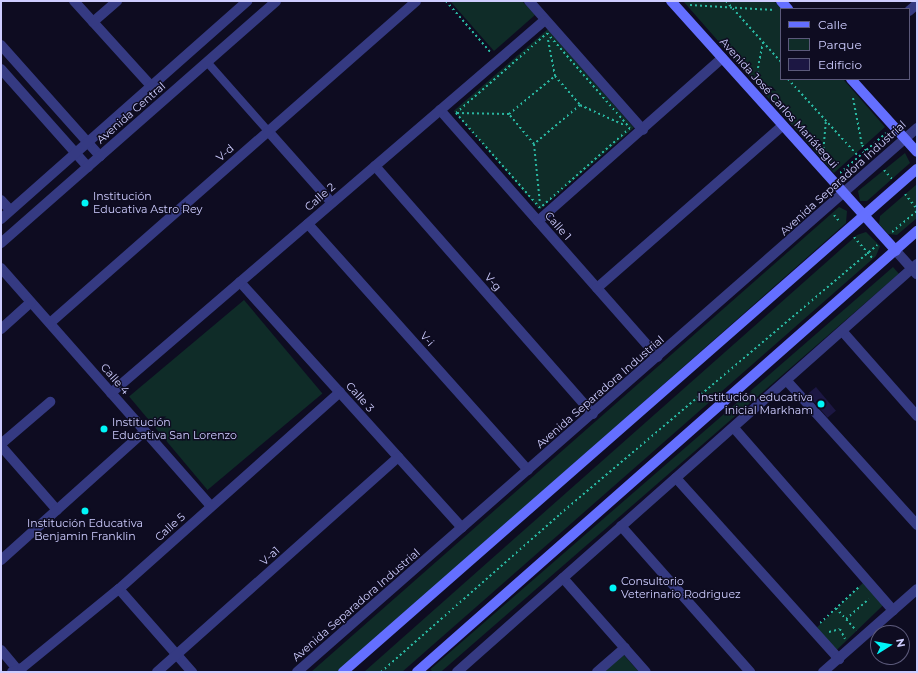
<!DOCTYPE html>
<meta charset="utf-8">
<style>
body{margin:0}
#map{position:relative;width:918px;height:673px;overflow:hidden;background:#0e0c21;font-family:Montserrat,sans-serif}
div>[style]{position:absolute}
.green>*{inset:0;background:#0f2c28;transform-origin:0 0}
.building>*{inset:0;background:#1c1743;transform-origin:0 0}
.path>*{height:2px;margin-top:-1px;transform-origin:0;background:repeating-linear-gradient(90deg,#29b7a1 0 2px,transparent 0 5px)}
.pedestrian>*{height:8px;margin:-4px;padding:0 4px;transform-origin:4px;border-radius:4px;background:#353a82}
.minor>*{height:10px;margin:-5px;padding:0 5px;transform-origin:5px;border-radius:5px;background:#353a82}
.tertiary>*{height:10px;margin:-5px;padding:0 5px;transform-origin:5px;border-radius:5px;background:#353a82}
.secondary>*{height:10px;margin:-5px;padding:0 5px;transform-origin:5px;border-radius:5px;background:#646fff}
.dots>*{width:11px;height:11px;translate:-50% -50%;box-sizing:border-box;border:2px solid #0e0c21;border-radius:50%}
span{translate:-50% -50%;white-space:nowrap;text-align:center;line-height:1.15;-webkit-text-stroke:3px #0e0c21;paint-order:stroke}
.street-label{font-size:11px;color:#cecdff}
.poi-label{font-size:11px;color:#cecdff}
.left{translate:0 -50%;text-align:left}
.right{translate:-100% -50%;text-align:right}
.frame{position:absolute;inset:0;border:2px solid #cecdff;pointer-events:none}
.legend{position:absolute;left:780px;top:8px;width:130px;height:72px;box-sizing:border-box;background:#0e0c21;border:1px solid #5b597a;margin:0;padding:5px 7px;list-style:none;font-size:12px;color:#cecdff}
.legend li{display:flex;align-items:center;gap:8px;height:20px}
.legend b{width:20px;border:1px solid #5b597a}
.north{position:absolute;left:870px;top:625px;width:40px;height:40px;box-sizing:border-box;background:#0e0c21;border:1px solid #5b597a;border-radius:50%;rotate:79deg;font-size:11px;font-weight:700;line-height:16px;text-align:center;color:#cecdff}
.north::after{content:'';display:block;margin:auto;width:14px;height:18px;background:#00f6f8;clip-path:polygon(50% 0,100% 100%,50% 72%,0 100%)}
</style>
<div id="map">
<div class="green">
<i style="clip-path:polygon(450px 1px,522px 1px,535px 15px,494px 51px)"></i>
<i style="clip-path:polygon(683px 1px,774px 1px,782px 9px,781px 79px,843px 79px,885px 127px,834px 173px)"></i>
<i style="left:548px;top:29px;width:131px;height:125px;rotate:49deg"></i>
<i style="clip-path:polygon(905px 153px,910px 163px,867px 201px,860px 201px,858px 191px)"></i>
<i style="clip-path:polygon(917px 184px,917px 218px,897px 235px,888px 234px,879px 224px,880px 216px)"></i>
<i style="clip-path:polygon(839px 207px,847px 211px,846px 223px,338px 672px,311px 672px)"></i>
<i style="clip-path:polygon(866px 232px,880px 246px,876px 256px,402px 672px,364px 672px,857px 235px)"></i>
<i style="left:893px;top:267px;width:9px;height:613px;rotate:49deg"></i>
<i style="left:244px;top:300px;width:122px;height:150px;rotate:50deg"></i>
<i style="left:864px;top:582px;width:30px;height:68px;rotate:46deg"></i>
<i style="clip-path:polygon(623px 654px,639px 672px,603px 672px)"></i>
</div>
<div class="building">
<i style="left:816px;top:387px;width:31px;height:11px;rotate:50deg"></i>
</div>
<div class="path">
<i style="left:446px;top:1px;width:69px;rotate:49.1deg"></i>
<i style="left:726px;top:1px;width:82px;rotate:48deg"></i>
<i style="left:690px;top:5px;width:85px;rotate:3.4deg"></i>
<i style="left:547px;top:33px;width:126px;rotate:48.9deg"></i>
<i style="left:630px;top:128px;width:120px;rotate:138.4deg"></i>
<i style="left:540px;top:208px;width:127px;rotate:-131.5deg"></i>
<i style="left:456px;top:113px;width:121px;rotate:-41.3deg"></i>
<i style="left:548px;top:40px;width:37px;rotate:79deg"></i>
<i style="left:555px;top:76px;width:38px;rotate:49deg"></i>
<i style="left:580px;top:105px;width:60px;rotate:139.7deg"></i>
<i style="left:534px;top:144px;width:39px;rotate:-130deg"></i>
<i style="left:509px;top:114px;width:60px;rotate:-39.6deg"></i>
<i style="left:756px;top:78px;width:37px;rotate:-79deg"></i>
<i style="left:788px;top:79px;width:105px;rotate:47.7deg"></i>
<i style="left:853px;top:98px;width:48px;rotate:79.2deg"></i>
<i style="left:862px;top:145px;width:13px;rotate:51deg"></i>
<i style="left:580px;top:105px;width:48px;rotate:24.4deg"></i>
<i style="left:457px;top:113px;width:52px;rotate:1.1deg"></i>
<i style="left:534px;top:144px;width:60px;rotate:84.3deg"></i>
<i style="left:823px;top:154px;width:32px;rotate:-85deg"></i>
<i style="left:884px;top:170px;width:12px;rotate:48deg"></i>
<i style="left:840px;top:173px;width:61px;rotate:-41deg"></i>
<i style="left:905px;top:194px;width:19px;rotate:51deg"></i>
<i style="left:834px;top:215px;width:9px;rotate:49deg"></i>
<i style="left:892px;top:232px;width:33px;rotate:-40deg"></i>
<i style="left:854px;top:237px;width:28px;rotate:49deg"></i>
<i style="left:836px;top:608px;width:30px;rotate:48deg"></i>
<i style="left:846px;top:619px;width:30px;rotate:-41deg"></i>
<i style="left:820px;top:623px;width:53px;rotate:-42.7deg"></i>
<i style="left:829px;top:632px;width:11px;rotate:-15deg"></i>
<i style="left:840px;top:629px;width:11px;rotate:63deg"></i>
<i style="left:381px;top:672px;width:239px;rotate:-41.4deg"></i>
<i style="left:560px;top:514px;width:416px;rotate:-40.3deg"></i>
</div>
<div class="pedestrian">
<i style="left:207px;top:62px;width:92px;rotate:48.5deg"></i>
</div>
<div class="minor">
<i style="left:74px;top:1px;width:115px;rotate:47.8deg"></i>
<i style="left:529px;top:1px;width:172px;rotate:48.5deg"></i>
<i style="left:909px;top:11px;width:11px;rotate:-41deg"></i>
<i style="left:93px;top:22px;width:32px;rotate:-41deg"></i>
<i style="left:1px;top:45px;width:149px;rotate:48.3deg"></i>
<i style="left:1px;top:69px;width:131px;rotate:48.4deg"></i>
<i style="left:440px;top:110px;width:329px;rotate:48.6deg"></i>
<i style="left:268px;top:131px;width:96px;rotate:48.4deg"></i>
<i style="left:375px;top:166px;width:330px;rotate:48.7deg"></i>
<i style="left:1px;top:200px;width:13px;rotate:48deg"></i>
<i style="left:538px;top:221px;width:246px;rotate:-41.5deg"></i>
<i style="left:308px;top:224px;width:330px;rotate:48.2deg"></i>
<i style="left:1px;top:268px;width:317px;rotate:48.6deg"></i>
<i style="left:240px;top:282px;width:331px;rotate:47.9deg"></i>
<i style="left:597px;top:288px;width:246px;rotate:-41.2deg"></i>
<i style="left:50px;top:323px;width:487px;rotate:-41.3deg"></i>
<i style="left:1px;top:329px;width:40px;rotate:-42deg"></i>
<i style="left:843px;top:332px;width:112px;rotate:48.6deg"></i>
<i style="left:787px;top:381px;width:194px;rotate:47.9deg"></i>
<i style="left:111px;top:393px;width:572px;rotate:-40.68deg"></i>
<i style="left:734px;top:428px;width:242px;rotate:48.9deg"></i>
<i style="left:1px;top:444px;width:65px;rotate:-40.6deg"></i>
<i style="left:1px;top:446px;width:85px;rotate:48.8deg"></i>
<i style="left:676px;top:478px;width:244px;rotate:48deg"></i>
<i style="left:621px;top:526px;width:195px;rotate:48.5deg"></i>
<i style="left:1px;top:560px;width:193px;rotate:-41.9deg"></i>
<i style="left:563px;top:578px;width:125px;rotate:48.6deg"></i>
<i style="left:119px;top:589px;width:111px;rotate:48.7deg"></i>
<i style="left:1px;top:650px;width:23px;rotate:50deg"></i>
<i style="left:12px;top:672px;width:11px;rotate:-22deg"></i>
<i style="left:22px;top:668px;width:125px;rotate:-39.2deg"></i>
<i style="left:119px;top:589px;width:296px;rotate:-41.7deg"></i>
<i style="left:157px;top:672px;width:323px;rotate:-41.7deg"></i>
<i style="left:457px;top:672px;width:615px;rotate:-41.57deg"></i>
<i style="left:597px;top:672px;width:37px;rotate:-41deg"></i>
<i style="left:823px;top:672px;width:125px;rotate:-41.4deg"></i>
</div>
<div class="tertiary">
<i style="left:1px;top:219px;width:329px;rotate:-41.5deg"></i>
<i style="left:1px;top:243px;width:366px;rotate:-41.3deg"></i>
<i style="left:896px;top:251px;width:31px;rotate:48deg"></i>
<i style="left:297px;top:672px;width:825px;rotate:-41.26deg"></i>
</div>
<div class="secondary">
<i style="left:671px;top:1px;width:336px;rotate:48deg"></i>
<i style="left:781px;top:1px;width:11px;rotate:49deg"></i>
<i style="left:851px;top:79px;width:98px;rotate:47.9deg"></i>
<i style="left:343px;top:672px;width:763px;rotate:-41.23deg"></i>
<i style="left:417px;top:672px;width:667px;rotate:-41.41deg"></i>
</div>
<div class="dots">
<i style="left:85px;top:203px;background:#00f6f8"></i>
<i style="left:821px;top:404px;background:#00f6f8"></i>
<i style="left:104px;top:429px;background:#00f6f8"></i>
<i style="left:85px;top:511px;background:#00f6f8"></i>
<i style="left:613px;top:588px;background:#00f6f8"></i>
</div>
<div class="street-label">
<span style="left:779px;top:103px;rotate:48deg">Avenida José Carlos Mariátegui</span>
<span style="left:131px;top:113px;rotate:-41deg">Avenida Central</span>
<span style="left:225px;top:153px;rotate:-41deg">V-d</span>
<span style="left:843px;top:178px;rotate:-42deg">Avenida Separadora Industrial</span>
<span style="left:320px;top:197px;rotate:-41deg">Calle 2</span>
<span style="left:558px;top:226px;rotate:49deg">Calle 1</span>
<span style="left:493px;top:282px;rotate:49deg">V-g</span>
<span style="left:427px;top:339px;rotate:48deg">V-i</span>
<span style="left:115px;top:379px;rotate:49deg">Calle 4</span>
<span style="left:600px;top:392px;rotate:-41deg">Avenida Separadora Industrial</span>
<span style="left:360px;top:397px;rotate:48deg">Calle 3</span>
<span style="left:170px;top:527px;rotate:-42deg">Calle 5</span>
<span style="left:270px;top:556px;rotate:-42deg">V-a1</span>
<span style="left:356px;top:605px;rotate:-41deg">Avenida Separadora Industrial</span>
</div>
<div class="poi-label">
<span class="left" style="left:93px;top:203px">Institución<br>Educativa Astro Rey</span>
<span class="right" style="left:813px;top:404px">Institución educativa<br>inicial Markham</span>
<span class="left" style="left:112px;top:429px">Institución<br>Educativa San Lorenzo</span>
<span style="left:85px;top:530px">Institución Educativa<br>Benjamin Franklin</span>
<span class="left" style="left:621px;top:588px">Consultorio<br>Veterinario Rodriguez</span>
</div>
<div class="frame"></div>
<ul class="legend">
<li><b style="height:5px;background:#646fff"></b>Calle</li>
<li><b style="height:11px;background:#0f2c28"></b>Parque</li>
<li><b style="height:11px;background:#1c1743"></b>Edificio</li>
</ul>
<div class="north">N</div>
</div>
